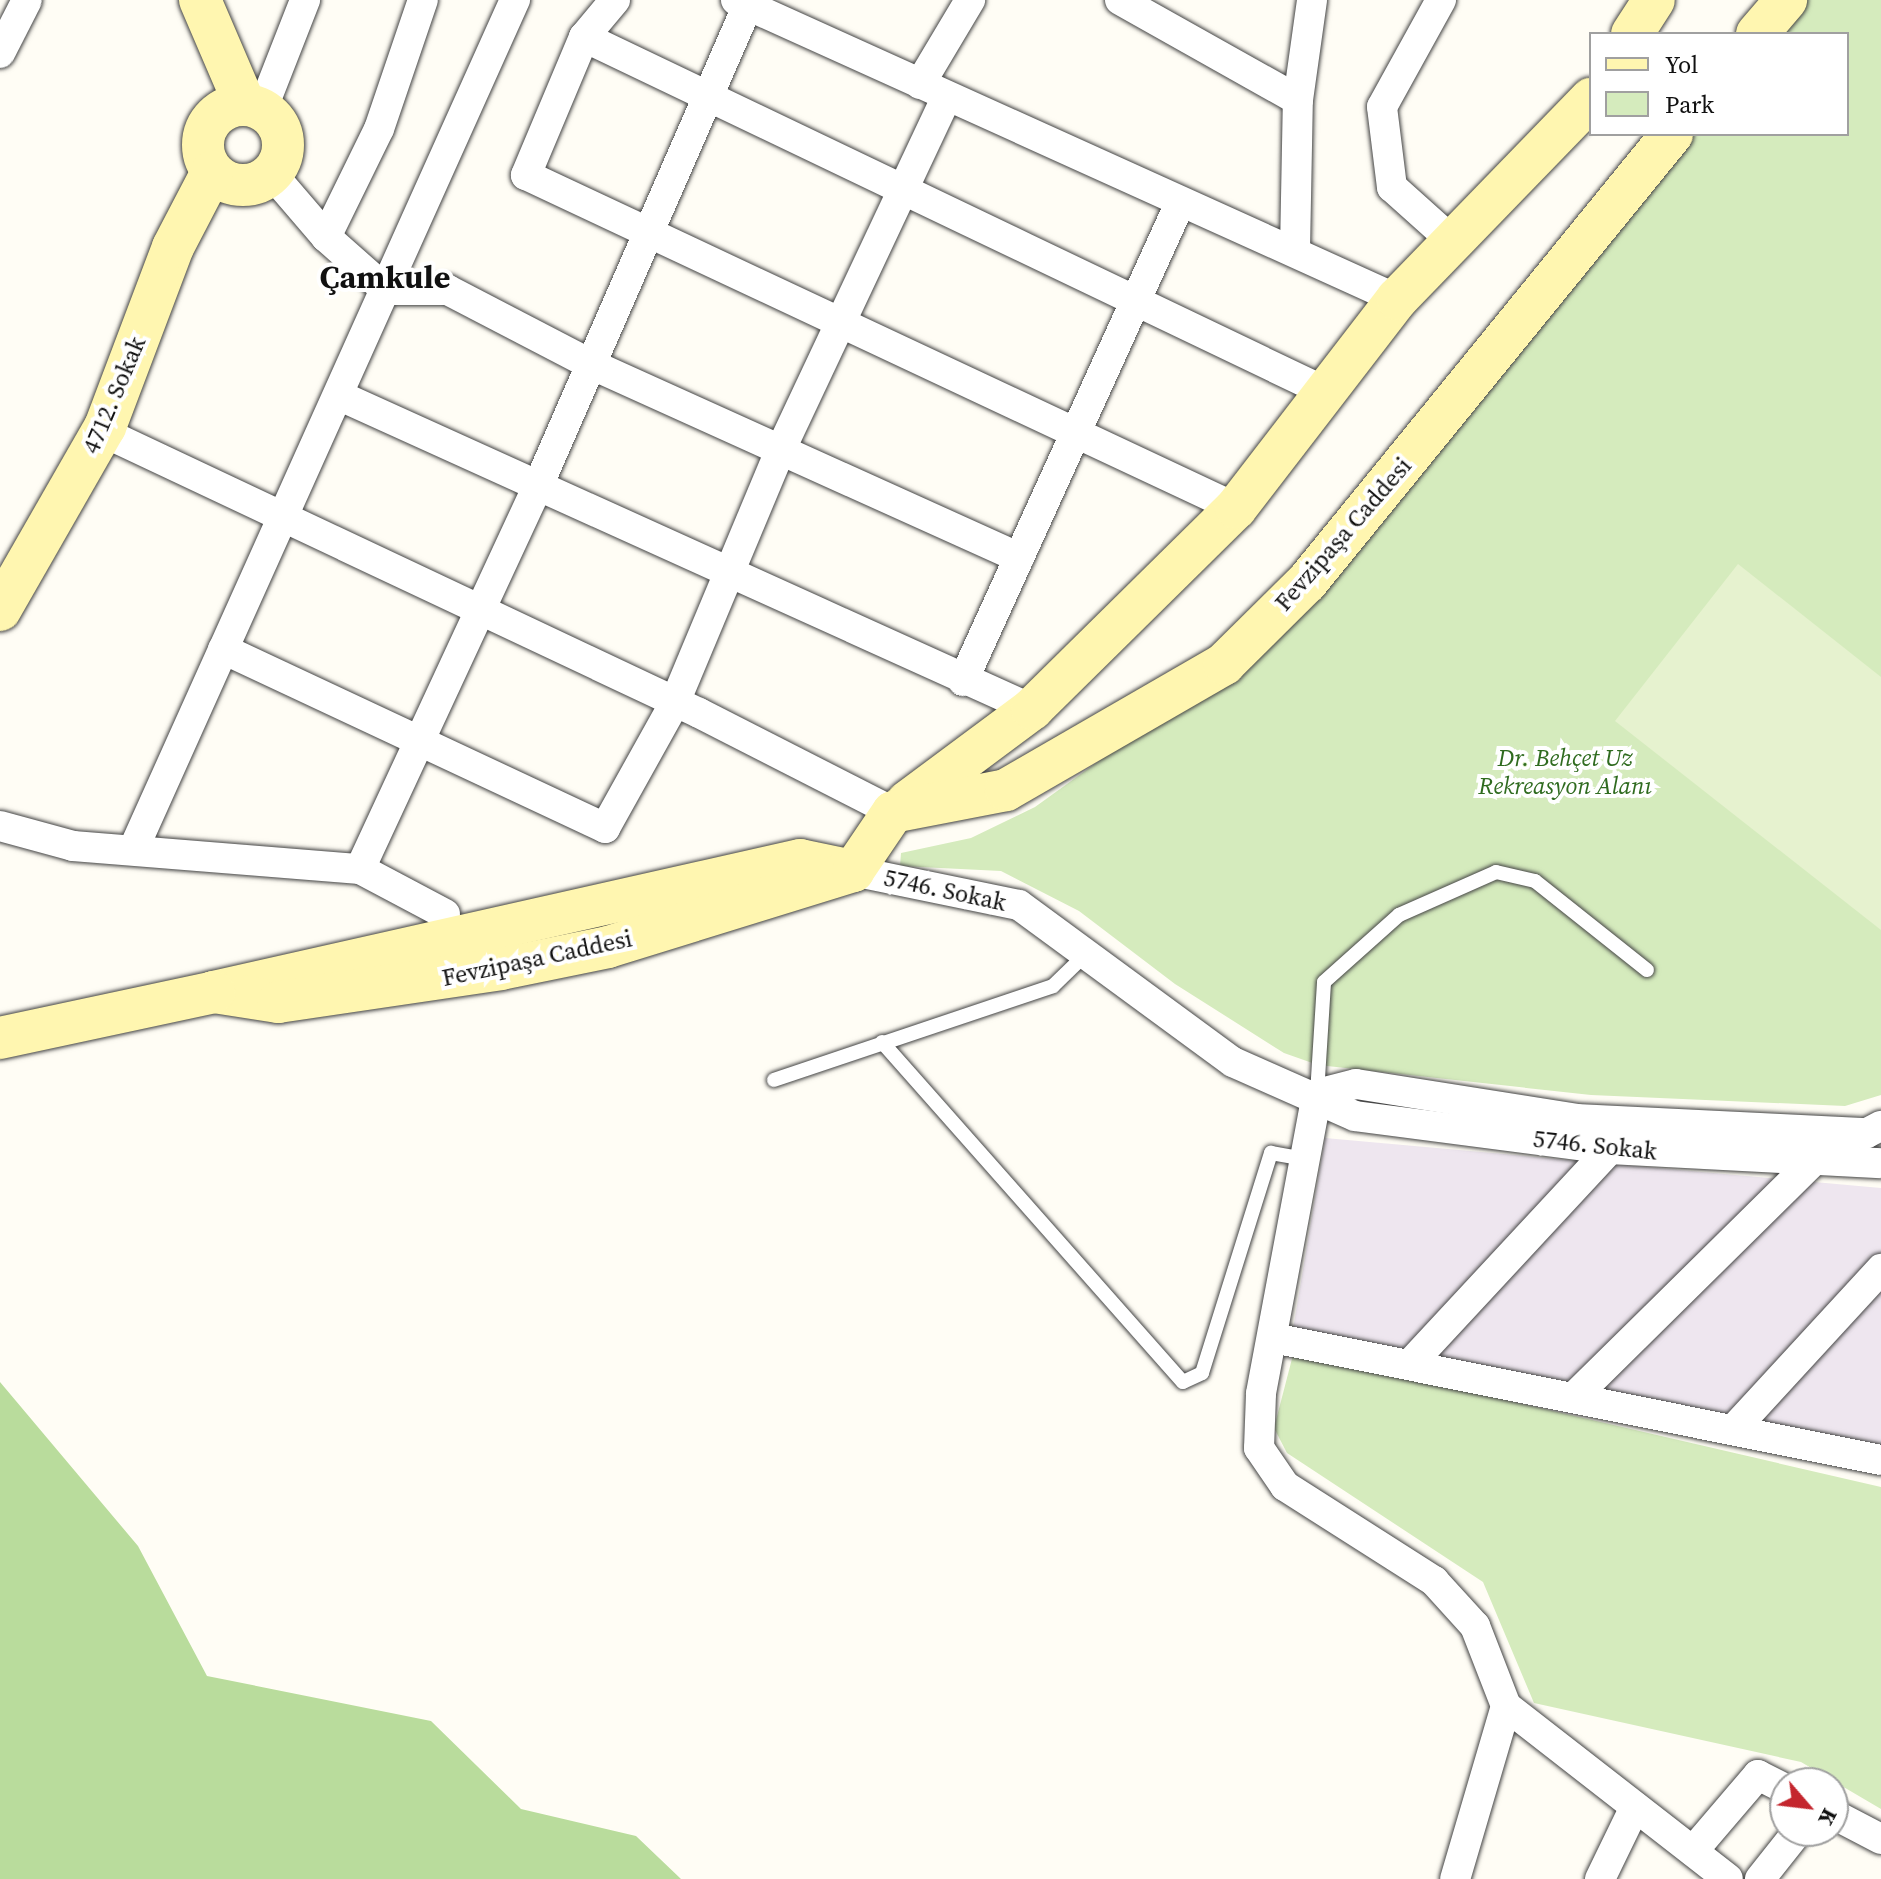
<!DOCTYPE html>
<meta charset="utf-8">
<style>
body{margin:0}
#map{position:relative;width:1881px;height:1879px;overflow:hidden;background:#fffdf5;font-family:"Source Serif 4",serif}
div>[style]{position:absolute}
.industrial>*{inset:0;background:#eee6ef}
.green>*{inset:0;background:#d5ebbd}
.forest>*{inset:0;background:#b9dc9c}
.pitch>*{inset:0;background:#e6f2cf}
.roads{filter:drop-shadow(0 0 2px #444) drop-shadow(0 0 2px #444)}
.lane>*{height:14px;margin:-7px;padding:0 7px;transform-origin:7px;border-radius:7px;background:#fff}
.street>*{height:30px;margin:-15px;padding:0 15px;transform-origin:15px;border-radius:15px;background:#fff}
.secondary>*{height:42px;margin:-21px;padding:0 21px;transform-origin:21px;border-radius:21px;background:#fff6b0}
.secondary>.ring{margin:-21px;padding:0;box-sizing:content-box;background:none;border:42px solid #fff6b0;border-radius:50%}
span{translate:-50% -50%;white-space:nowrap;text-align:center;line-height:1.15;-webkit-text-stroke:8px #fff;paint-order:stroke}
.street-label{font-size:24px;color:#111}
.park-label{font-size:24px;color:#2f6b1f;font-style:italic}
.district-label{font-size:32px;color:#111;font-weight:700}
.legend{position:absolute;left:1589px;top:32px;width:260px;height:104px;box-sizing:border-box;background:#fff;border:2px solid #a0a0a0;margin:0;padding:10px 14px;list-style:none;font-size:24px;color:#111}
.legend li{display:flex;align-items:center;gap:16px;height:40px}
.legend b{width:40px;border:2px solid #a0a0a0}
.north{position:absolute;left:1769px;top:1767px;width:80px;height:80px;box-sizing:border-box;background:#fff;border:2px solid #a0a0a0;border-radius:50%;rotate:118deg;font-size:22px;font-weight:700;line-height:32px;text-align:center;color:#111}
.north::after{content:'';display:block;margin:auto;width:28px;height:36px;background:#c4262e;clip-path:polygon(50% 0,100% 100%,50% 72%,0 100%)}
</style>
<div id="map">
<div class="industrial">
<i style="clip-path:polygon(1325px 1138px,1881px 1188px,1881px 1458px,1293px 1329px)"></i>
</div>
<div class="green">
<i style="clip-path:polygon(1794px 0,1881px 0,1881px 1095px,1845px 1106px,1591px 1095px,1318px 1065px,1284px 1053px,1175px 984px,1079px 911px,1001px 871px,900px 866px,901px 853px,971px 838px,1035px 807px,1235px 663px,1614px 236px,1693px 134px,1847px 134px,1847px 34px,1769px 34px)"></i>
<i style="clip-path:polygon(1294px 1351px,1881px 1487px,1881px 1809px,1801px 1762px,1534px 1703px,1483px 1582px,1287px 1453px,1274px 1428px)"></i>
</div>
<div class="forest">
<i style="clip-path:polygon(0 1382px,138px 1546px,207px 1676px,431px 1721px,521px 1809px,636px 1836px,681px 1879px,0 1879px)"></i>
</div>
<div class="pitch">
<i style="clip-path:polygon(1738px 564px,1881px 677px,1881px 930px,1615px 721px)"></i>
</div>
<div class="roads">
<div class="lane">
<i style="left:882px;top:1042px;width:454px;rotate:48.5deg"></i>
<i style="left:1183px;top:1382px;width:21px;rotate:-25deg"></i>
<i style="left:1202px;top:1373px;width:231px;rotate:-72.6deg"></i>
<i style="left:1271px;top:1153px;width:35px;rotate:10deg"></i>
<i style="left:774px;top:1080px;width:294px;rotate:-18.6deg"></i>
<i style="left:1053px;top:986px;width:45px;rotate:-44.1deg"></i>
<i style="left:1317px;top:1094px;width:112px;rotate:-86.4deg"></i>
<i style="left:1324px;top:982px;width:101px;rotate:-41.8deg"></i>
<i style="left:1399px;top:915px;width:106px;rotate:-23.9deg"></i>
<i style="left:1496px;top:872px;width:40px;rotate:13deg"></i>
<i style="left:1535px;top:881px;width:143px;rotate:38.5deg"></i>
</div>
<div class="street">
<i style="left:615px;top:0;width:48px;rotate:130deg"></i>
<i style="left:584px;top:37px;width:150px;rotate:112.8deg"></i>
<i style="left:526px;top:175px;width:784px;rotate:25.13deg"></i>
<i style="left:736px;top:0;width:725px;rotate:24.34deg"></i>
<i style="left:1120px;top:0;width:204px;rotate:29.3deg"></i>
<i style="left:1441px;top:0;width:122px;rotate:118.9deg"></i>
<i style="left:1382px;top:107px;width:81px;rotate:82.9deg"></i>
<i style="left:1392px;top:187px;width:79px;rotate:41.9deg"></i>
<i style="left:584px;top:37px;width:825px;rotate:25.57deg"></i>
<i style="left:0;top:53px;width:59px;rotate:-63deg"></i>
<i style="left:920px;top:84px;width:98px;rotate:-59.2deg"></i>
<i style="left:262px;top:110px;width:118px;rotate:-68.6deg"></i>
<i style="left:272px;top:174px;width:83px;rotate:49.4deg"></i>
<i style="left:326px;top:237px;width:80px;rotate:41.5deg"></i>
<i style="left:386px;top:290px;width:62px"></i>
<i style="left:448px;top:290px;width:158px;rotate:27.5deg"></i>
<i style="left:588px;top:363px;width:473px;rotate:24.3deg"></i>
<i style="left:326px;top:237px;width:120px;rotate:-63.9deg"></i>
<i style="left:379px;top:129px;width:136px;rotate:-71.2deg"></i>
<i style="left:1295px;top:250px;width:150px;rotate:-88.9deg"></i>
<i style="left:1298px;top:100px;width:101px;rotate:-82deg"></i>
<i style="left:340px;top:396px;width:759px;rotate:24.34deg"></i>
<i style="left:103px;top:432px;width:659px;rotate:25.24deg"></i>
<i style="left:699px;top:713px;width:218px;rotate:27deg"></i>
<i style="left:223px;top:649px;width:422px;rotate:25.1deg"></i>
<i style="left:605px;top:828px;width:144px;rotate:-60.9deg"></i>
<i style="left:675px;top:702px;width:274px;rotate:-67.3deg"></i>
<i style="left:781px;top:449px;width:389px;rotate:-64.8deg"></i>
<i style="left:963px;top:681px;width:525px;rotate:-65.58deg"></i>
<i style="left:0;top:826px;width:76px;rotate:15.3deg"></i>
<i style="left:73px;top:846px;width:288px;rotate:4.6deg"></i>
<i style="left:134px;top:848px;width:930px;rotate:-65.81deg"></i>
<i style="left:853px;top:871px;width:169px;rotate:11.6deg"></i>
<i style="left:1019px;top:905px;width:265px;rotate:36.3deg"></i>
<i style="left:1233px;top:1062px;width:133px;rotate:23.9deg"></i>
<i style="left:1355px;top:1116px;width:257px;rotate:7.4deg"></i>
<i style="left:1610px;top:1149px;width:271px;rotate:3deg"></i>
<i style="left:445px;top:914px;width:96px;rotate:-152.1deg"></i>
<i style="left:360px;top:869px;width:422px;rotate:-65.1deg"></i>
<i style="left:538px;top:486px;width:530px;rotate:-66.43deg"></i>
<i style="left:1317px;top:1094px;width:305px;rotate:100.6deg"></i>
<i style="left:1261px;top:1394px;width:54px;rotate:92.1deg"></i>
<i style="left:1259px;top:1448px;width:46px;rotate:55.6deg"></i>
<i style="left:1285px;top:1486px;width:177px;rotate:32.5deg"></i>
<i style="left:1434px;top:1581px;width:61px;rotate:47.7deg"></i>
<i style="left:1475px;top:1626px;width:86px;rotate:68.8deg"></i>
<i style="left:1506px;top:1706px;width:180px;rotate:106.4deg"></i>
<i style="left:1317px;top:1094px;width:40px;rotate:-14.4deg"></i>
<i style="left:1356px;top:1084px;width:223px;rotate:9deg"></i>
<i style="left:1576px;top:1119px;width:291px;rotate:2.8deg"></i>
<i style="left:1867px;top:1133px;width:16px;rotate:-27deg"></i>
<i style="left:1273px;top:1338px;width:620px;rotate:11.35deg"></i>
<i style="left:1412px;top:1362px;width:291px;rotate:-47.1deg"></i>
<i style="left:1576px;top:1395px;width:333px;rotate:-44.6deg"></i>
<i style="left:1733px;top:1430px;width:219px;rotate:-47.4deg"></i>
<i style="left:1506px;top:1706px;width:281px;rotate:37.9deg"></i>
<i style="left:1833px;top:1814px;width:54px;rotate:27.5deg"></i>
<i style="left:1693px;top:1851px;width:100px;rotate:-49.5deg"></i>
<i style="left:1758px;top:1775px;width:30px;rotate:27deg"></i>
<i style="left:1600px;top:1879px;width:80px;rotate:-64.1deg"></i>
<i style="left:1760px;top:1879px;width:61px;rotate:-51.6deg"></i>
</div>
<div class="secondary">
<i style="left:200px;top:0;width:114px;rotate:66.8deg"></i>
<i style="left:1632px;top:34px;width:40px;rotate:-57.1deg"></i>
<i style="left:1757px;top:34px;width:45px;rotate:-49.5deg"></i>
<i class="ring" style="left:203px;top:105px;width:38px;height:38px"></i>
<i style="left:0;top:610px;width:211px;rotate:-60.2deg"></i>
<i style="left:105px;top:427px;width:192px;rotate:-69.3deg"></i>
<i style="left:173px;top:247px;width:85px;rotate:-62.5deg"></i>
<i style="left:907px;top:802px;width:156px;rotate:-36.6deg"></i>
<i style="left:1032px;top:709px;width:286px;rotate:-44.6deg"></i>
<i style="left:1236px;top:508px;width:264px;rotate:-52.4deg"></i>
<i style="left:1397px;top:299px;width:279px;rotate:-45.9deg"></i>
<i style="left:853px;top:871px;width:54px;rotate:-168.3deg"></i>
<i style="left:800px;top:860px;width:601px;rotate:167.31deg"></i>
<i style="left:214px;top:992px;width:65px;rotate:8.9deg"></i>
<i style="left:278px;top:1002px;width:225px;rotate:-8.4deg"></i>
<i style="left:501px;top:969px;width:109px;rotate:-11.6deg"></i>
<i style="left:608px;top:947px;width:257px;rotate:-17.2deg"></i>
<i style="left:853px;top:871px;width:71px;rotate:-55.9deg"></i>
<i style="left:893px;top:812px;width:115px;rotate:-11deg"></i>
<i style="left:1006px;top:790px;width:252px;rotate:-30deg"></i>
<i style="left:1224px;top:664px;width:117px;rotate:-44.7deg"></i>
<i style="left:1307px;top:582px;width:578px;rotate:-50.83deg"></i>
<i style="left:0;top:1038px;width:219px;rotate:-12.1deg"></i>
</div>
</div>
<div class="street-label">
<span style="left:114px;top:395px;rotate:-67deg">4712. Sokak</span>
<span style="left:1343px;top:534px;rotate:-49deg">Fevzipaşa Caddesi</span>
<span style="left:945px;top:890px;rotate:12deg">5746. Sokak</span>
<span style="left:537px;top:958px;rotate:-12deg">Fevzipaşa Caddesi</span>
<span style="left:1595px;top:1145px;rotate:6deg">5746. Sokak</span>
</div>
<div class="park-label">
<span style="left:1565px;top:772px">Dr. Behçet Uz<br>Rekreasyon Alanı</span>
</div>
<div class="district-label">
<span style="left:385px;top:277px">Çamkule</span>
</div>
<ul class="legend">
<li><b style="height:10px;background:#fff6b0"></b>Yol</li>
<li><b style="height:22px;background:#d5ebbd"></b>Park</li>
</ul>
<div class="north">K</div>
</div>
